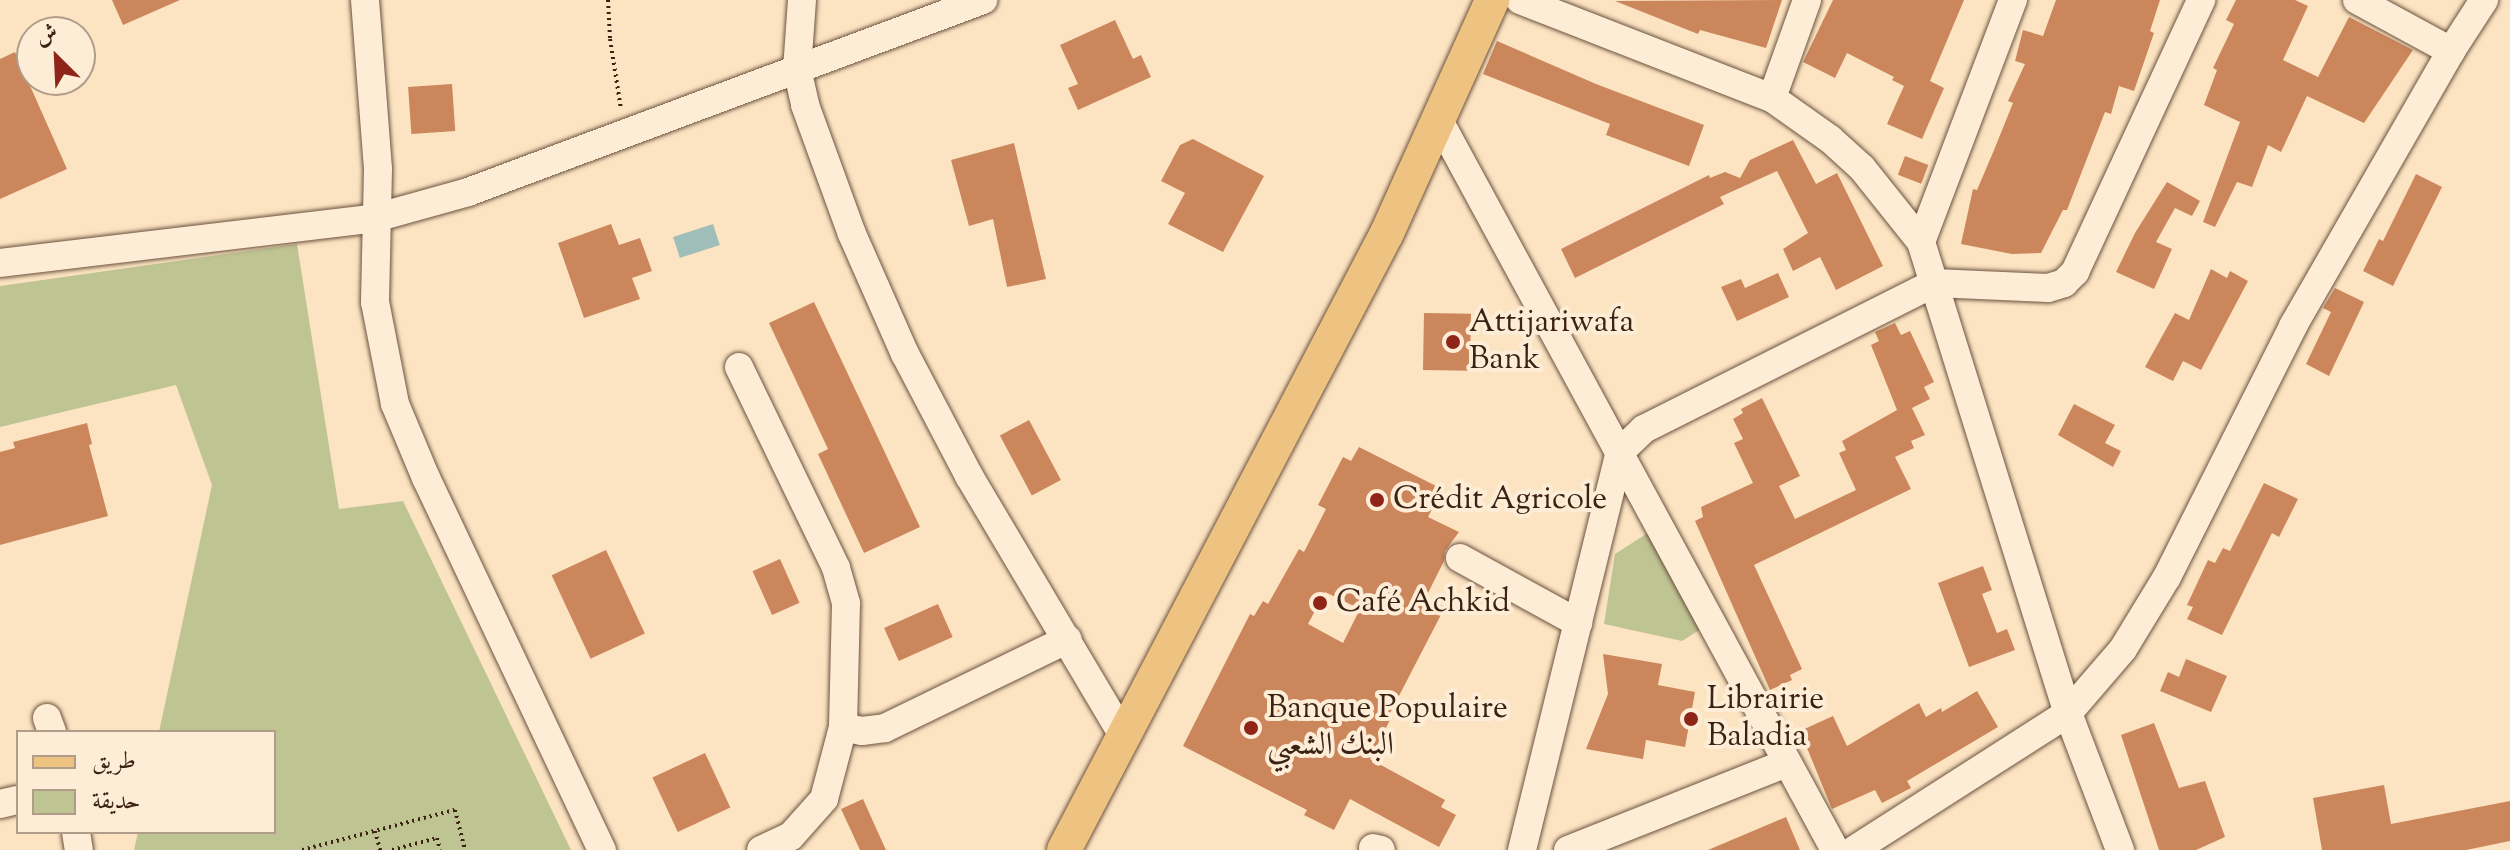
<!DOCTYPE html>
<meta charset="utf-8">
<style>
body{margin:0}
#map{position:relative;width:2510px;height:850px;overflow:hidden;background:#fce4c2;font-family:"Sorts Mill Goudy",Amiri,serif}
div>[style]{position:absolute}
.green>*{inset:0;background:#bfc493}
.water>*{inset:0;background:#a0beb9;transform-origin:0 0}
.building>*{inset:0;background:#cb865c;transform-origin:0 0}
.path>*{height:4px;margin-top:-2px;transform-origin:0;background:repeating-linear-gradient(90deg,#3c2213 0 2px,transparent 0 6px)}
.roads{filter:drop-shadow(0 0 2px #6c523f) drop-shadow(0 0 2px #6c523f)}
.minor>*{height:28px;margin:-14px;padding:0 14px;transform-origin:14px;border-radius:14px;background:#fdedd7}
.major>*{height:34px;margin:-17px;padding:0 17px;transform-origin:17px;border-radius:17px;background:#eec281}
.dots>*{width:22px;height:22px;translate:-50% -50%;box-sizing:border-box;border:4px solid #fdedd7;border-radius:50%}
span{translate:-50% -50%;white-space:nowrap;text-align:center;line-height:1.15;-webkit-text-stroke:8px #fdedd7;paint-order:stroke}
.poi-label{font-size:32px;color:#3c2213}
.left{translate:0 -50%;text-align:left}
.legend{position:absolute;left:16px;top:730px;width:260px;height:104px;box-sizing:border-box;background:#fdedd7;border:2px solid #b09c89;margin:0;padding:10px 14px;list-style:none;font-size:24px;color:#3c2213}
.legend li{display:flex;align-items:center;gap:16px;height:40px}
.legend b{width:40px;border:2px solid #b09c89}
.north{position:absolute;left:16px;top:16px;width:80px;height:80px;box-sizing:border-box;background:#fdedd7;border:2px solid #b09c89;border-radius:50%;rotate:336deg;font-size:22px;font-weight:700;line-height:32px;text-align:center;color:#3c2213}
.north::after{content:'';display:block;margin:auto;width:28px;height:36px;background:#8f2418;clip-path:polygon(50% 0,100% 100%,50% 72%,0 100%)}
</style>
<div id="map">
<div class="green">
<i style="clip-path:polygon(297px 244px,339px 509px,403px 501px,571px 850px,134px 850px,138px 832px,274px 832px,274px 732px,159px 732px,212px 485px,176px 385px,0 427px,0 286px)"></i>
<i style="clip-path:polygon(1654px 529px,1701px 629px,1682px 641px,1604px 624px,1615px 554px)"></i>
</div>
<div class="water">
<i style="left:713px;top:224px;width:22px;height:42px;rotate:72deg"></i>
</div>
<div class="building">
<i style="clip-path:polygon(112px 0,180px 0,123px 25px)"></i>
<i style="clip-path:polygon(1782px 0,1766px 48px,1700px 30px,1698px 34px,1615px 1px)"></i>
<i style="clip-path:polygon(1833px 0,1964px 0,1930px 81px,1944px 88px,1922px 139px,1887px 124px,1904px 86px,1892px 80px,1894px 77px,1847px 53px,1835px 78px,1803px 62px)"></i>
<i style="clip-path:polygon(2056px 0,2160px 0,2150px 31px,2154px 33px,2134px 91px,2119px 86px,2111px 114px,2105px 112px,2067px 210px,2063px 210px,2041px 253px,2012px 254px,1961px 244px,1973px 189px,1977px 190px,1994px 150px,2013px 103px,2008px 101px,2025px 64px,2015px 61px,2023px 30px,2043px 36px)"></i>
<i style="clip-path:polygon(2236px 0,2295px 0,2308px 6px,2283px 60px,2318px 77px,2349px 17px,2413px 50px,2364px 123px,2307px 96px,2281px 152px,2268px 145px,2252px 187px,2237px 182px,2215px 227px,2203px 222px,2240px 122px,2204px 105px,2217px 70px,2213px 68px,2234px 24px,2226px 20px)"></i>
<i style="clip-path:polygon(1115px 20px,1133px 59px,1141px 55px,1151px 77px,1078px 110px,1068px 88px,1078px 84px,1060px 45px)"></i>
<i style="clip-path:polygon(1497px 41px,1596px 84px,1704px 125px,1689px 166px,1606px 135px,1610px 124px,1483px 74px)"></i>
<i style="clip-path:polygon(15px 52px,67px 169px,0 199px,0 59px)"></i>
<i style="left:452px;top:84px;width:47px;height:44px;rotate:86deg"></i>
<i style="clip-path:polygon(1193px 139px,1264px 176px,1223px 252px,1168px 224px,1185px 193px,1161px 181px,1180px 145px)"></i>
<i style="clip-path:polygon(1793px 140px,1816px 184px,1837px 173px,1883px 266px,1836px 290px,1820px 257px,1793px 271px,1783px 249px,1808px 233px,1777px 171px,1720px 197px,1724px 204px,1575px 278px,1561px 249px,1709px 175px,1710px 178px,1725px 172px,1740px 178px,1750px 160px)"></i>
<i style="clip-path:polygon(1014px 143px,1046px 279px,1007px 287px,993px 219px,969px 226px,951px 160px)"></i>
<i style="left:1905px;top:156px;width:25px;height:20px;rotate:21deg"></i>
<i style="clip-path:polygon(2416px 174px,2442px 187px,2393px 286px,2363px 271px,2379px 239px,2383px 241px)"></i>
<i style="clip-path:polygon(2167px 182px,2200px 201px,2192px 216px,2175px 208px,2156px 242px,2172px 249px,2154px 289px,2116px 272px,2135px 233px)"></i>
<i style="clip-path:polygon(611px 224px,619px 245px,640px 238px,652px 271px,632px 278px,640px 299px,584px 318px,558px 243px)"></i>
<i style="clip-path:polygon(2211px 269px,2227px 278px,2230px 271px,2248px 281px,2201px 370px,2183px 361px,2173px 381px,2145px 367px,2175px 313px,2189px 320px)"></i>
<i style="clip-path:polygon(1778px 273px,1789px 297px,1737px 321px,1721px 287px,1741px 279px,1745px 288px)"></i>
<i style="clip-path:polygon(2335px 288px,2364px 302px,2329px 376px,2306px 364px,2331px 312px,2323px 308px)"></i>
<i style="clip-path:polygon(814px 302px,920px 527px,864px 553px,818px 454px,828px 449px,769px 323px)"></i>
<i style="left:1424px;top:313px;width:47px;height:57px;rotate:1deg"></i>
<i style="clip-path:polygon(1895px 323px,1901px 335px,1910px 331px,1934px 382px,1924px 387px,1930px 399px,1912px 408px,1925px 435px,1911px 441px,1914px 448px,1895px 457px,1911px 489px,1754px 565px,1802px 669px,1790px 675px,1792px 680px,1770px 690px,1695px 521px,1703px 517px,1701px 507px,1753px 483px,1734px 443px,1743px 439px,1733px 419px,1743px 413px,1741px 409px,1762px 398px,1800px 476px,1779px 486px,1795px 519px,1856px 490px,1839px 453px,1846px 450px,1842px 441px,1897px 410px,1871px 345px,1879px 341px,1875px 332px)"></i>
<i style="clip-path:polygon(2074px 404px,2115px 425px,2105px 443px,2121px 451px,2113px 467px,2058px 435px)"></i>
<i style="left:1029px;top:420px;width:68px;height:33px;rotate:62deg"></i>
<i style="clip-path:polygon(87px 423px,92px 444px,89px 445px,108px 516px,0 545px,0 452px,15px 448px,13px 442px)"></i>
<i style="clip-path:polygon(evenodd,1359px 447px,1442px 489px,1428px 517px,1459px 532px,1445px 551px,1444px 561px,1426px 597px,1445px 607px,1387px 719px,1390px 720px,1370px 759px,1445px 800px,1441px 807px,1456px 815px,1439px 847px,1350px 799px,1334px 830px,1304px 815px,1307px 810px,1183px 746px,1250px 614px,1254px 616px,1263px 601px,1268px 604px,1299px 549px,1304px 552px,1326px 509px,1318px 505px,1343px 457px,1351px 461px,1359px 447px,1325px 592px,1360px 609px,1343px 643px,1308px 624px,1325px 592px)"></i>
<i style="clip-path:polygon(2264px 483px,2298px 499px,2279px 537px,2272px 533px,2222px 635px,2187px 619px,2193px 607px,2187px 605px,2208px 560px,2215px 563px,2223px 548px,2230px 551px)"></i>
<i style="left:606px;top:550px;width:92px;height:60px;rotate:65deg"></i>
<i style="left:780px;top:559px;width:48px;height:30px;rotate:66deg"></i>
<i style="clip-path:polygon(1983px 566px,1992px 590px,1982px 594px,1997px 633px,2007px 629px,2015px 650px,1969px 667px,1938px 583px)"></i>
<i style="left:938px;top:604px;width:36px;height:59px;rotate:66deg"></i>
<i style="clip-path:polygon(1603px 654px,1662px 664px,1658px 685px,1695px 692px,1685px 747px,1646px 740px,1643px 759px,1586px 749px,1608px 694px)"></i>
<i style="clip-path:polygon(2186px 659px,2227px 676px,2211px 712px,2160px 691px,2168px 672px,2179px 677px)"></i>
<i style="clip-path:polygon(1977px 691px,1998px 727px,1907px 781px,1911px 788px,1882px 803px,1875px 790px,1832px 809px,1800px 731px,1833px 716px,1847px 746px,1919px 703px,1926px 717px,1941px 708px,1942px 712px)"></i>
<i style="clip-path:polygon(2154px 723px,2179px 788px,2205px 781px,2225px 837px,2196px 850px,2159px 850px,2121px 735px)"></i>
<i style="left:705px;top:753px;width:60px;height:58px;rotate:65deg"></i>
<i style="clip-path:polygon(2384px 785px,2391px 824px,2510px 801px,2510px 841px,2466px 850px,2322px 850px,2313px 798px)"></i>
<i style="clip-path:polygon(863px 799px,876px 828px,886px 850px,860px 850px,841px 809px)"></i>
<i style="clip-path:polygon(1786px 817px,1800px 850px,1708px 850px)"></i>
</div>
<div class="path">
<i style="left:608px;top:0;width:39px;rotate:87deg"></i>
<i style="left:610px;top:39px;width:71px;rotate:81.1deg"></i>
<i style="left:375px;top:831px;width:20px;rotate:75deg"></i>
<i style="left:302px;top:850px;width:158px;rotate:-14.7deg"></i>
<i style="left:455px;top:810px;width:41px;rotate:76deg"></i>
<i style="left:392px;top:850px;width:47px;rotate:-14.9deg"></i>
<i style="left:437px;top:838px;width:12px;rotate:76deg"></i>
</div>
<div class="roads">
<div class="minor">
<i style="left:365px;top:0;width:169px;rotate:85.6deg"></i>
<i style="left:378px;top:169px;width:133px;rotate:91.3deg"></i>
<i style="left:375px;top:302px;width:104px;rotate:78.9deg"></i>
<i style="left:395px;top:404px;width:80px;rotate:67.3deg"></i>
<i style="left:426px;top:478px;width:412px;rotate:64.7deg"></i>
<i style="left:802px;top:0;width:69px;rotate:94.1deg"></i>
<i style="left:797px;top:69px;width:37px;rotate:77deg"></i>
<i style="left:805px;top:105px;width:137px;rotate:70deg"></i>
<i style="left:852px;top:234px;width:131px;rotate:66.2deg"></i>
<i style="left:905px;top:354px;width:138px;rotate:62.3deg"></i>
<i style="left:969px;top:476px;width:301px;rotate:59.3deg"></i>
<i style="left:1520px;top:0;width:270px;rotate:21.3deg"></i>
<i style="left:1772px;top:98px;width:71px;rotate:35.3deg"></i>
<i style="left:1830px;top:139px;width:43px;rotate:42.2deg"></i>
<i style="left:1862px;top:168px;width:95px;rotate:51.4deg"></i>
<i style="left:1921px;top:242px;width:493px;rotate:72.7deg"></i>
<i style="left:2068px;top:713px;width:147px;rotate:69.2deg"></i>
<i style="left:2357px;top:0;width:107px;rotate:28.5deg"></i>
<i style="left:1772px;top:98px;width:104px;rotate:-70.3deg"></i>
<i style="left:1437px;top:117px;width:834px;rotate:61.5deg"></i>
<i style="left:1921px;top:242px;width:259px;rotate:-69.2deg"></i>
<i style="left:0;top:263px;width:378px;rotate:-6.8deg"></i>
<i style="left:375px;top:218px;width:97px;rotate:-15.6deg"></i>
<i style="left:468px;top:192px;width:550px;rotate:-20.45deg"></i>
<i style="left:739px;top:367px;width:223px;rotate:64.2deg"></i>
<i style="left:836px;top:568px;width:37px;rotate:74deg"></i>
<i style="left:846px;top:604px;width:123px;rotate:91.4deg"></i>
<i style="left:843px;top:727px;width:74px;rotate:104.8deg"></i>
<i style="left:824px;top:799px;width:50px;rotate:131.7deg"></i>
<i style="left:791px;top:836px;width:33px;rotate:155deg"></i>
<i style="left:1460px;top:558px;width:135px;rotate:28.8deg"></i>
<i style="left:47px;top:718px;width:15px;rotate:70deg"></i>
<i style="left:843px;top:727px;width:19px;rotate:12deg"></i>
<i style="left:862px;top:731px;width:23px;rotate:-7deg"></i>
<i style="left:885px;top:728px;width:203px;rotate:-25.9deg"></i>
<i style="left:0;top:804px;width:18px;rotate:-13deg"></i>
<i style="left:76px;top:832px;width:18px;rotate:81deg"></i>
<i style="left:1373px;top:848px;width:8px;rotate:14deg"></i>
<i style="left:1522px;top:850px;width:410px;rotate:-76.2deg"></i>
<i style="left:1620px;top:452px;width:33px;rotate:-44deg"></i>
<i style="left:1644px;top:429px;width:325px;rotate:-26.7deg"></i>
<i style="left:1934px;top:283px;width:114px;rotate:2.5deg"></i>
<i style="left:2048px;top:288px;width:17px;rotate:-17deg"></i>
<i style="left:2064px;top:283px;width:16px;rotate:-45deg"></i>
<i style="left:2075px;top:272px;width:300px;rotate:-65.1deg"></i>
<i style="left:1568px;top:850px;width:236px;rotate:-21.7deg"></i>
<i style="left:1854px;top:850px;width:254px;rotate:-32.6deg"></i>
<i style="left:2068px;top:713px;width:84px;rotate:-49.3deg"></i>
<i style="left:2123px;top:649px;width:84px;rotate:-58.6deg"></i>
<i style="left:2167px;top:577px;width:281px;rotate:-63.3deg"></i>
<i style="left:2293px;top:326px;width:317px;rotate:-60.1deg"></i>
<i style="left:2451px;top:51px;width:61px;rotate:-57.1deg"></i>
</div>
<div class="major">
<i style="left:1064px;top:850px;width:696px;rotate:-62.37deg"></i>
<i style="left:1387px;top:233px;width:256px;rotate:-65.7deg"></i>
</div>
</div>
<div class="dots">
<i style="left:1453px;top:342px;background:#8f2418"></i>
<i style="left:1377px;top:500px;background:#8f2418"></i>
<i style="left:1320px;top:603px;background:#8f2418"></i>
<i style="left:1691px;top:719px;background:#8f2418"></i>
<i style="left:1251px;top:728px;background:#8f2418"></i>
</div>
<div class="poi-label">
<span class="left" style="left:1469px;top:342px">Attijariwafa<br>Bank</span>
<span class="left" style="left:1393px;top:500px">Crédit Agricole</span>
<span class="left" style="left:1336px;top:603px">Café Achkid</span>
<span class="left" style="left:1707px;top:719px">Librairie<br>Baladia</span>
<span class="left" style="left:1267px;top:728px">Banque Populaire<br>البنك الشعبي</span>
</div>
<ul class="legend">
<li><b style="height:10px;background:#eec281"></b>طريق</li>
<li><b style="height:22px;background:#bfc493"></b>حديقة</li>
</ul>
<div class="north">ش</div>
</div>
